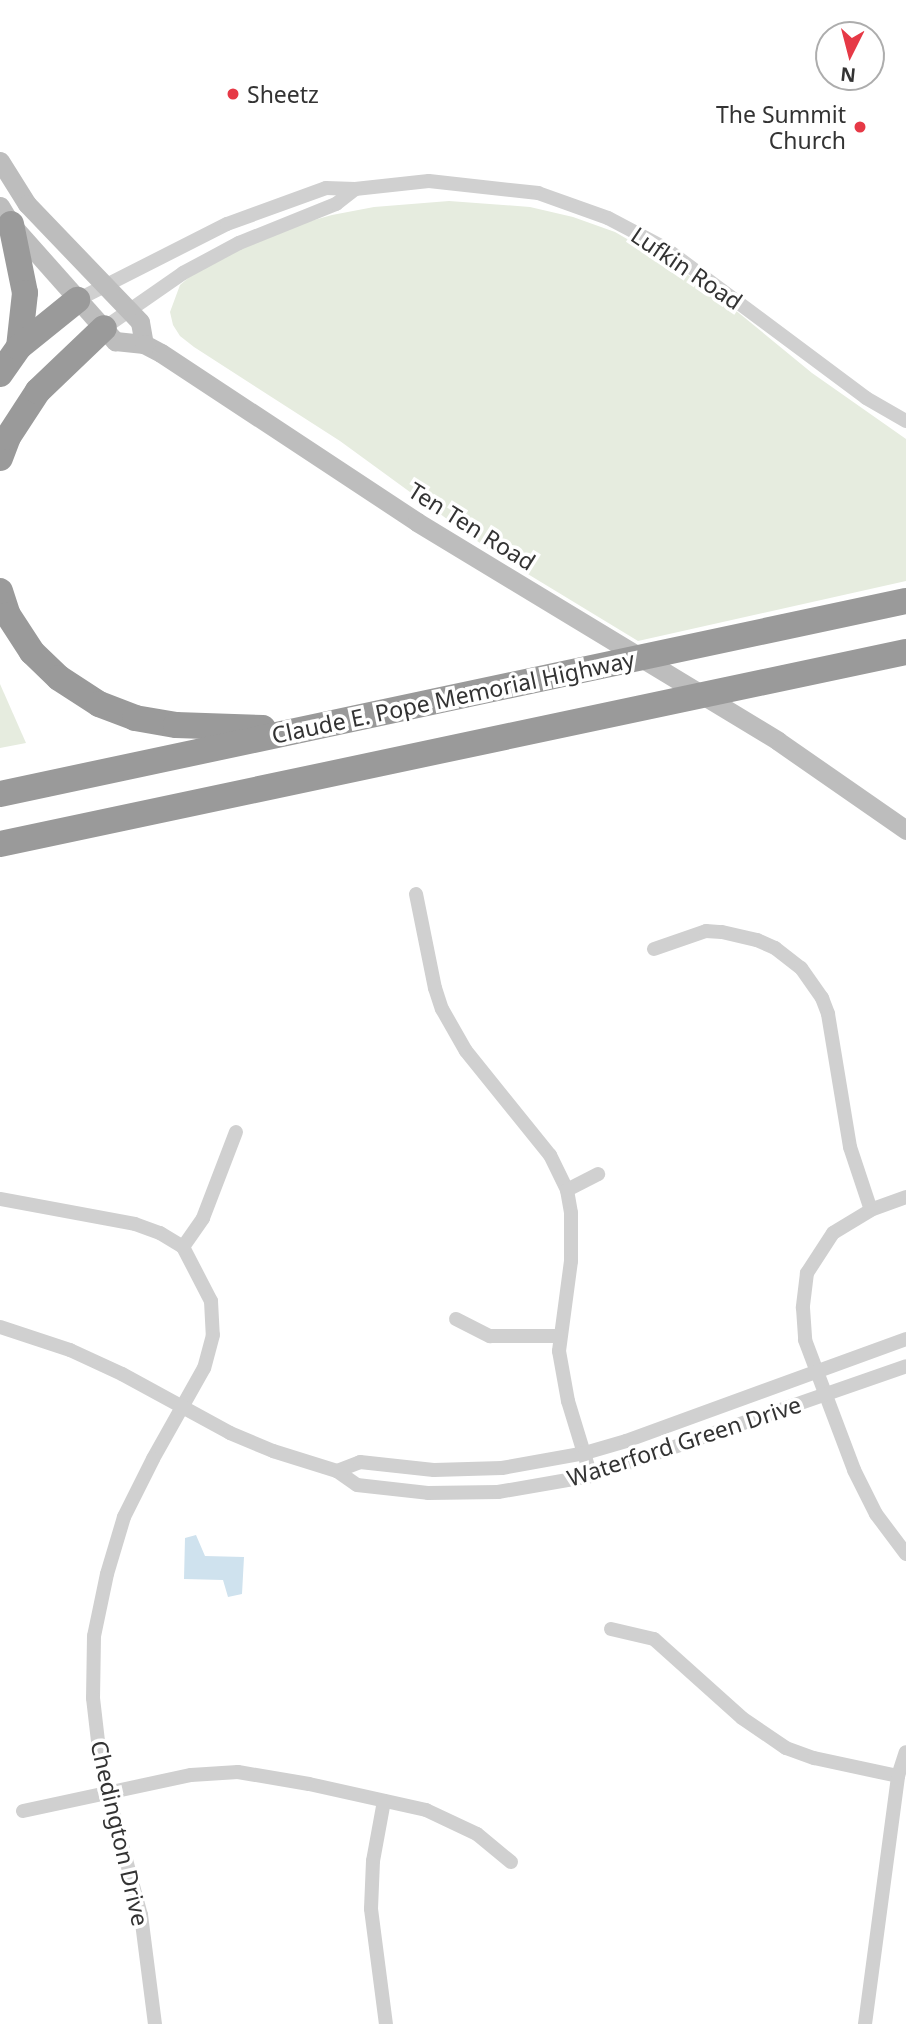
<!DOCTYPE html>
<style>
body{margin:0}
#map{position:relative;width:906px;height:2024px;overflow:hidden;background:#fff;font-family:"Noto Sans",sans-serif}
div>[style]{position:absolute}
.green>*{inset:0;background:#e6ecdf}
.water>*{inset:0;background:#cfe2ee}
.minor>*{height:14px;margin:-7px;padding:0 7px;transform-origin:7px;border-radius:7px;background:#d0d0d0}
.secondary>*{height:19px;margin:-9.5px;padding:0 9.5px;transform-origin:9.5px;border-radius:9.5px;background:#bdbdbd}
.motorway>*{height:26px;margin:-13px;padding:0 13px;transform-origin:13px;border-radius:13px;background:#9a9a9a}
.dots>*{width:19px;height:19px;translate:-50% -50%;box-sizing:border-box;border:4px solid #fff;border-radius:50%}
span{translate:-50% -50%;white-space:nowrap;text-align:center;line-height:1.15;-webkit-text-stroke:7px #fff;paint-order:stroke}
.poi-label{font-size:23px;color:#333}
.left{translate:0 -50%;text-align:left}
.right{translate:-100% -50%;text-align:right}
.street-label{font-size:23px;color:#333}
.north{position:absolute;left:815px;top:21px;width:70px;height:70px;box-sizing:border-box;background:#fff;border:2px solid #adadad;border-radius:50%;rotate:186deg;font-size:19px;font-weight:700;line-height:28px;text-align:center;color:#333}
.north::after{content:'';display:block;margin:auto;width:24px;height:32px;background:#e63946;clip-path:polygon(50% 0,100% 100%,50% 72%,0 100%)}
</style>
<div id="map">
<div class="green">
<i style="clip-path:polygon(449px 201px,530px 207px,573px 217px,615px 232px,684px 272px,734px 309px,812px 373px,906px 439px,906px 581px,638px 641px,495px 554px,340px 441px,194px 347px,180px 336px,173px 325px,170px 312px,180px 285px,193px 274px,247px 245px,289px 227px,332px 215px,374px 207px)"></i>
<i style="clip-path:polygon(0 684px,26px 743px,0 748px)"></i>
</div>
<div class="water">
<i style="clip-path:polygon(196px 1535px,205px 1556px,244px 1557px,242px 1594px,228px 1597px,223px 1580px,184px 1579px,185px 1538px)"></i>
</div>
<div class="minor">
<i style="left:77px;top:300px;width:168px;rotate:-26.9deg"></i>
<i style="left:227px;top:224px;width:105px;rotate:-20deg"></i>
<i style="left:326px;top:188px;width:29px;rotate:2deg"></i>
<i style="left:355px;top:189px;width:74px;rotate:-6.2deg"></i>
<i style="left:429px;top:181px;width:110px;rotate:6.3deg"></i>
<i style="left:538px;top:193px;width:74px;rotate:19.7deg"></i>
<i style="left:608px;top:218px;width:64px;rotate:27.8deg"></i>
<i style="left:665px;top:248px;width:251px;rotate:36.7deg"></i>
<i style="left:866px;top:398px;width:46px;rotate:29.9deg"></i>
<i style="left:104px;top:328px;width:96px;rotate:-34.8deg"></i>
<i style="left:183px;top:273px;width:64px;rotate:-28.2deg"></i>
<i style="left:239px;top:243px;width:105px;rotate:-21.9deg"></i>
<i style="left:336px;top:204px;width:24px;rotate:-38deg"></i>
<i style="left:416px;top:894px;width:96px;rotate:78.6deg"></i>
<i style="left:435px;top:988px;width:22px;rotate:72deg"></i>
<i style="left:442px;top:1009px;width:48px;rotate:60.3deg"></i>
<i style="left:466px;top:1051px;width:134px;rotate:51.1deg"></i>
<i style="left:550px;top:1155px;width:39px;rotate:64deg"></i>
<i style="left:567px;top:1190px;width:23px;rotate:80deg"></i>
<i style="left:571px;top:1213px;width:48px;rotate:90deg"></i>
<i style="left:571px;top:1261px;width:91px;rotate:97.6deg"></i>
<i style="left:559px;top:1351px;width:51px;rotate:79.8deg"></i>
<i style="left:568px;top:1401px;width:78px;rotate:73deg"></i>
<i style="left:654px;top:949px;width:55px;rotate:-19.1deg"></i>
<i style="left:706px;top:931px;width:16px;rotate:4deg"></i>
<i style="left:722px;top:932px;width:36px;rotate:13deg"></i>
<i style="left:757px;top:940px;width:20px;rotate:24deg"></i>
<i style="left:775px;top:948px;width:33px;rotate:38deg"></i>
<i style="left:801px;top:968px;width:37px;rotate:55deg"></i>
<i style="left:822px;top:998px;width:17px;rotate:69deg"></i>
<i style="left:828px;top:1014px;width:135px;rotate:80.6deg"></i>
<i style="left:850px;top:1147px;width:66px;rotate:71.6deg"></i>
<i style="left:567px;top:1190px;width:35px;rotate:-27deg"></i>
<i style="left:906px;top:1197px;width:37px;rotate:160deg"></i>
<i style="left:871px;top:1210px;width:44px;rotate:148.8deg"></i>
<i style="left:833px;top:1233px;width:48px;rotate:123deg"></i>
<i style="left:807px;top:1273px;width:35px;rotate:97deg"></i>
<i style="left:803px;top:1308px;width:32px;rotate:86deg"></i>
<i style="left:805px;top:1340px;width:139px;rotate:69.3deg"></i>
<i style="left:854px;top:1470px;width:49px;rotate:63.4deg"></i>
<i style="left:876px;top:1514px;width:50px;rotate:53.1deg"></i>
<i style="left:0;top:1199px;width:137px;rotate:10.5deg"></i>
<i style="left:135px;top:1224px;width:27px;rotate:20deg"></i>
<i style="left:160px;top:1233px;width:27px;rotate:31deg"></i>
<i style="left:183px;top:1247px;width:61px;rotate:62.6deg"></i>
<i style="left:211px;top:1301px;width:34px;rotate:87deg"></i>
<i style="left:213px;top:1335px;width:34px;rotate:105deg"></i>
<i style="left:204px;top:1368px;width:104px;rotate:119.3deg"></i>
<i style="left:153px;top:1459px;width:65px;rotate:116.6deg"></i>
<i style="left:124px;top:1517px;width:59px;rotate:106.6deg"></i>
<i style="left:107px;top:1574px;width:63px;rotate:101.8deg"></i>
<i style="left:94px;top:1636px;width:62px;rotate:90.9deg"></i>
<i style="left:93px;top:1698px;width:69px;rotate:83.4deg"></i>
<i style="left:101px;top:1767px;width:153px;rotate:74.9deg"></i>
<i style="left:141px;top:1915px;width:110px;rotate:82.7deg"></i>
<i style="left:183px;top:1247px;width:35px;rotate:-55deg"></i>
<i style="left:203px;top:1218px;width:92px;rotate:-69deg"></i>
<i style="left:456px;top:1319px;width:38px;rotate:27deg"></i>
<i style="left:490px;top:1336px;width:70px"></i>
<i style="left:0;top:1327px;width:74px;rotate:18.2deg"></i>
<i style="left:70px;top:1350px;width:57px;rotate:24.8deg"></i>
<i style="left:122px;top:1374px;width:123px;rotate:28.6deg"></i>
<i style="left:230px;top:1433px;width:47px;rotate:22.7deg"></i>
<i style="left:273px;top:1451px;width:67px;rotate:17.4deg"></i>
<i style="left:337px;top:1471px;width:24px;rotate:35deg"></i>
<i style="left:357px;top:1485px;width:71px;rotate:6.4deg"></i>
<i style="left:428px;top:1493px;width:70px;rotate:-0.8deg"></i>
<i style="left:498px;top:1492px;width:94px;rotate:-9.8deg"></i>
<i style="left:591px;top:1476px;width:334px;rotate:-19.2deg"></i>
<i style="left:337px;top:1471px;width:25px;rotate:-21deg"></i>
<i style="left:360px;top:1462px;width:74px;rotate:6.2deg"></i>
<i style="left:434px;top:1470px;width:68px;rotate:-1.7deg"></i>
<i style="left:502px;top:1468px;width:84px;rotate:-10.2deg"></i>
<i style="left:585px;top:1453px;width:43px;rotate:-16.3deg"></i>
<i style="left:626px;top:1441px;width:298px;rotate:-20deg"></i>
<i style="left:611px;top:1629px;width:44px;rotate:13.1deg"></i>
<i style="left:654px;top:1639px;width:118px;rotate:41.9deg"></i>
<i style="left:742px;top:1718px;width:53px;rotate:34.3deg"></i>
<i style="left:786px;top:1748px;width:30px;rotate:20deg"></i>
<i style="left:814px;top:1758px;width:86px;rotate:12.1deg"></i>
<i style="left:384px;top:1801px;width:61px;rotate:100.4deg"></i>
<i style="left:373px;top:1861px;width:48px;rotate:92.4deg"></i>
<i style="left:371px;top:1909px;width:116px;rotate:82.6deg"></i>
<i style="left:23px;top:1811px;width:172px;rotate:-12.1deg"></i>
<i style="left:191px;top:1775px;width:47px;rotate:-3.7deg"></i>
<i style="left:238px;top:1772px;width:72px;rotate:9.6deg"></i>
<i style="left:309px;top:1784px;width:120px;rotate:12.5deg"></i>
<i style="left:426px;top:1810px;width:56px;rotate:25.2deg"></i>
<i style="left:477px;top:1834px;width:44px;rotate:39.5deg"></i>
<i style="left:865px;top:2024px;width:250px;rotate:-82.4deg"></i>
<i style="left:898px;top:1776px;width:25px;rotate:-72deg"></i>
</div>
<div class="secondary">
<i style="left:0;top:161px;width:51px;rotate:57.9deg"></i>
<i style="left:27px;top:204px;width:163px;rotate:46.2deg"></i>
<i style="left:140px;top:322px;width:22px;rotate:80deg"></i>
<i style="left:0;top:206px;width:21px;rotate:59deg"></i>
<i style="left:11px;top:224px;width:157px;rotate:48.4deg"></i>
<i style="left:115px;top:341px;width:29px;rotate:6deg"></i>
<i style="left:144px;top:344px;width:19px;rotate:28deg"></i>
<i style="left:161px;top:353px;width:307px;rotate:33.4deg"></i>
<i style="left:417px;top:522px;width:422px;rotate:31.2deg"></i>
<i style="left:778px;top:741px;width:156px;rotate:34.8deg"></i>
</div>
<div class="motorway">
<i style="left:11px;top:224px;width:70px;rotate:78.5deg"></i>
<i style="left:25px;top:293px;width:54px;rotate:96.3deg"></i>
<i style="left:0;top:374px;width:33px;rotate:-55deg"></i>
<i style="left:19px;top:347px;width:75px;rotate:-39deg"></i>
<i style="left:0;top:458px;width:22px;rotate:-69deg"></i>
<i style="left:8px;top:437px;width:55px;rotate:-56.9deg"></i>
<i style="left:38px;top:391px;width:91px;rotate:-43.7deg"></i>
<i style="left:0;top:591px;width:25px;rotate:72deg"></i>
<i style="left:8px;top:615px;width:44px;rotate:57deg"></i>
<i style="left:32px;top:652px;width:37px;rotate:44deg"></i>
<i style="left:59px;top:678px;width:48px;rotate:33deg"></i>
<i style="left:99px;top:704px;width:39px;rotate:21deg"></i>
<i style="left:135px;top:718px;width:42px;rotate:9.7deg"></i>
<i style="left:176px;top:725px;width:87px;rotate:2deg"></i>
<i style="left:0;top:794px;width:926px;rotate:-12.03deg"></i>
<i style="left:0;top:844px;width:926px;rotate:-11.97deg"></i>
</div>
<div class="dots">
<i style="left:233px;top:94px;background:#e63946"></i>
<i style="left:860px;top:127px;background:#e63946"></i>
</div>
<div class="poi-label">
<span class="left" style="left:247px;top:94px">Sheetz</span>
<span class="right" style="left:846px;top:127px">The Summit<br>Church</span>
</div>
<div class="street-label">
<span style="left:687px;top:268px;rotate:34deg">Lufkin Road</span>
<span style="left:472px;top:526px;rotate:32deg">Ten Ten Road</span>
<span style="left:453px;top:697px;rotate:-12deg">Claude E. Pope Memorial Highway</span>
<span style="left:684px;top:1441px;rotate:-18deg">Waterford Green Drive</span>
<span style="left:120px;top:1833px;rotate:77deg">Chedington Drive</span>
</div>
<div class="north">N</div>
</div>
